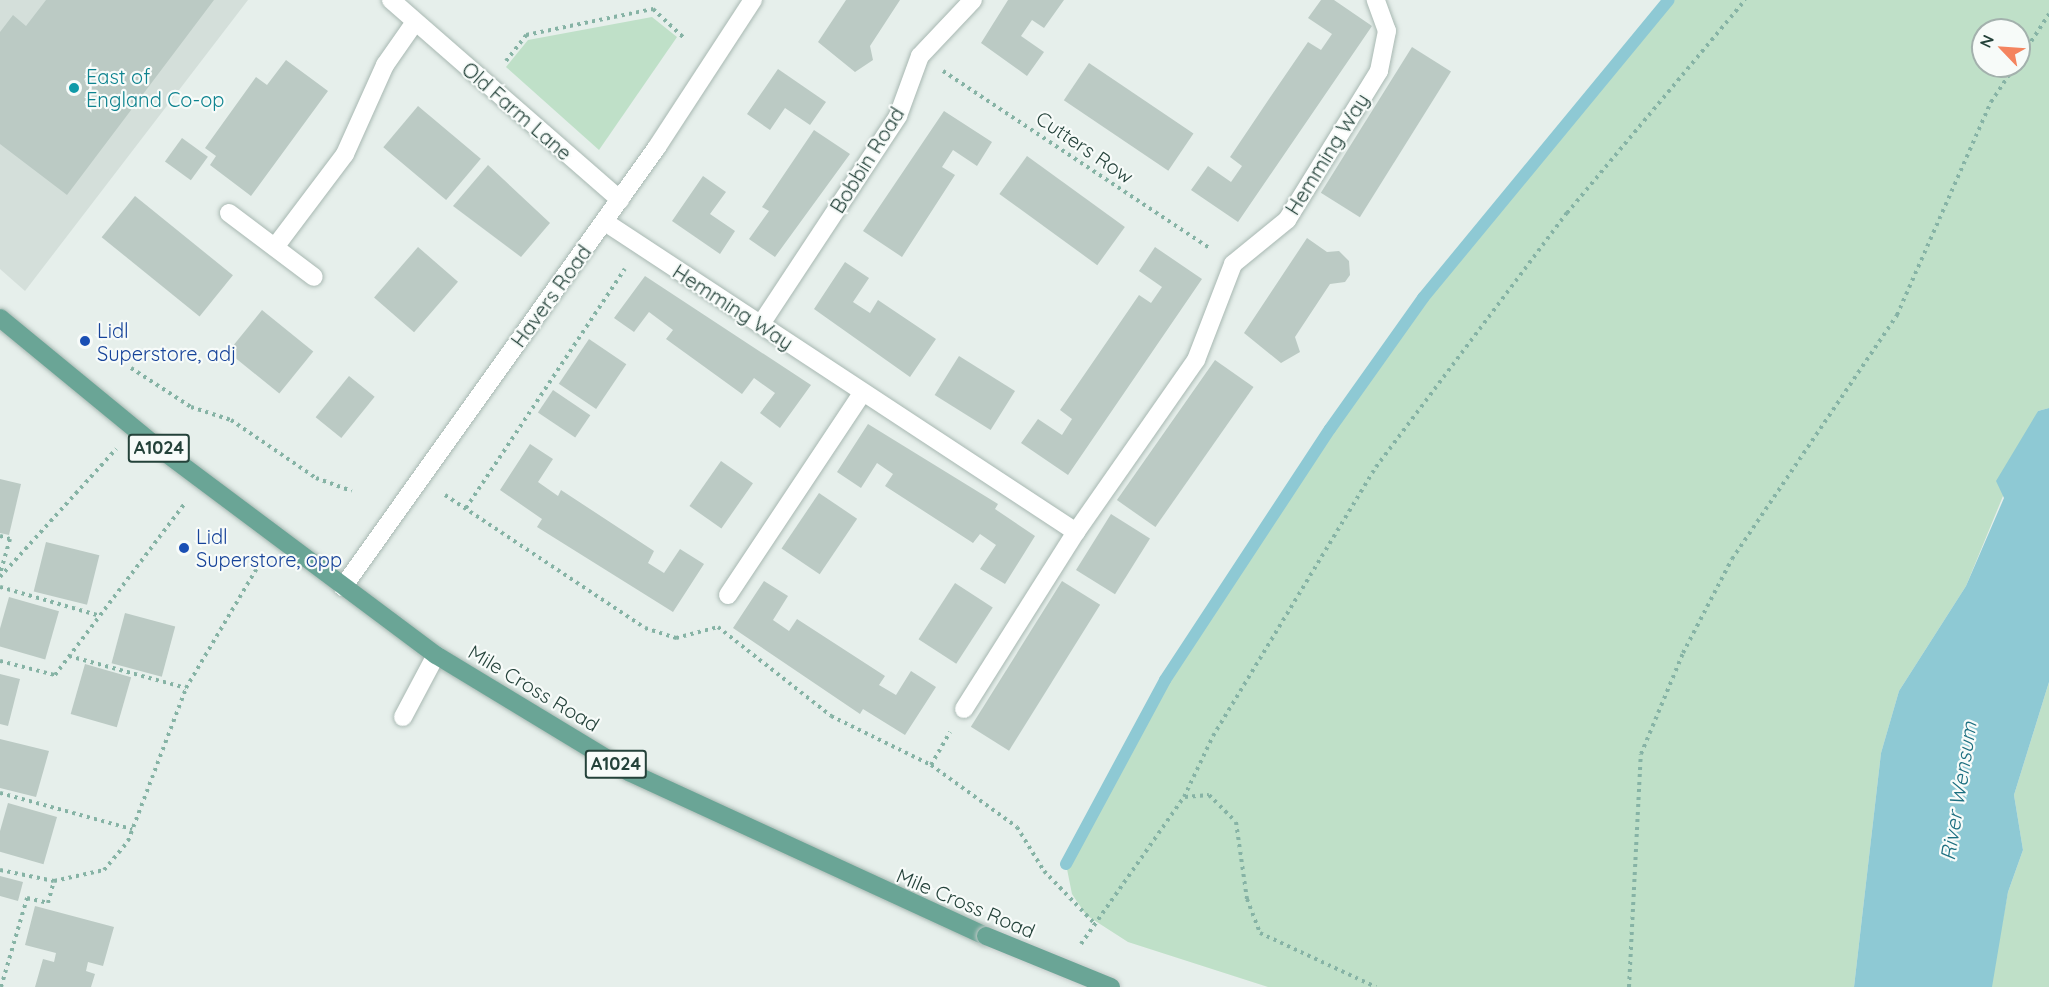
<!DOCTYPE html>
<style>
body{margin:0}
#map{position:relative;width:2049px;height:987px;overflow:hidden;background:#e6efeb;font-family:Quicksand,sans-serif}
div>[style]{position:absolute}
.built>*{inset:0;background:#d4dfda}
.green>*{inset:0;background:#bfe0c8}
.water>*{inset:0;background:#8ec9d4}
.stream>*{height:12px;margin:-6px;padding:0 6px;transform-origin:6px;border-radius:6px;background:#8ec9d4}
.building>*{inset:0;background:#bbcac4;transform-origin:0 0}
.path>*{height:4px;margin-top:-2px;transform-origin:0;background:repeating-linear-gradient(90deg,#86b3a5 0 3px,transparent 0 7.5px)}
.roads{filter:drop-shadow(0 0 2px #a8b8b2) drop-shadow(0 0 2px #a8b8b2)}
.lane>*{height:18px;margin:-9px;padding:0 9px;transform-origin:9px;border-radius:9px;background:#fff}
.street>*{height:18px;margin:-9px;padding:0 9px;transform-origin:9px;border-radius:9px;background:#fff}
.primary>*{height:18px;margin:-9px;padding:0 9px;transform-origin:9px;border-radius:9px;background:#6aa596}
.bridges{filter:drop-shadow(0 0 2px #c2cac8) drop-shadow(0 0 2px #c2cac8)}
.primary-bridge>*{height:18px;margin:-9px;padding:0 9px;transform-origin:9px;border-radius:9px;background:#6aa596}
.dots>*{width:16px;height:16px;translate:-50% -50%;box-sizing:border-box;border:3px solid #f7fbf9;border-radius:50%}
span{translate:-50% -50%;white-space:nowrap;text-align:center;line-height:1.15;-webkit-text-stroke:4.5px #f7fbf9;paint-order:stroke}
.shield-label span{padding:2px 4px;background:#f7fbf9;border:2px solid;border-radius:4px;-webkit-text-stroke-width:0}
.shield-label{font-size:18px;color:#24423a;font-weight:700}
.culture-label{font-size:20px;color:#0d838f}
.left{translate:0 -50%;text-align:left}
.street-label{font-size:20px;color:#24423a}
.transit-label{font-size:20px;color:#164399}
.water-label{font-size:21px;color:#1c6f80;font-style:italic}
.north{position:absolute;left:1971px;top:18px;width:60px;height:60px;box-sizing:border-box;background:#f7fbf9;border:2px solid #a3b1ad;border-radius:50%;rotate:295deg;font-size:16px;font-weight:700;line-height:24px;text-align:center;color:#24423a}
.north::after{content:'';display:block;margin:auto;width:21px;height:27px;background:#f4845f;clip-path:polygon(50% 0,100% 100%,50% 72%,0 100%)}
</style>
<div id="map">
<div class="built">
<i style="clip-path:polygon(0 0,248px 0,25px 291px,0 269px)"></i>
</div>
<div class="green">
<i style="clip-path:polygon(evenodd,1669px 0,2049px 0,2049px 408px,2038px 411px,1966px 586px,1899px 691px,1881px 753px,1854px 987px,1268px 987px,1128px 942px,1086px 915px,1072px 894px,1066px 864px,1165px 680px,1246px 550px,1423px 298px,1669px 0,1983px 30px,2019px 30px,2019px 66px,1983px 66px,1983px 30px)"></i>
<i style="clip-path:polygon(652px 17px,677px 37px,599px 150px,506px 67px,528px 40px)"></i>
<i style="clip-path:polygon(2049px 682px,2049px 987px,1990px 987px,2008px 892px,2023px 850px,2014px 795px)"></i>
</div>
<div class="water">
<i style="clip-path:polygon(2049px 408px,2049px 682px,2014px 795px,2023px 850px,2008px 892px,1992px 987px,1854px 987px,1881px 753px,1899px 691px,1966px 586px,2004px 498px,1996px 481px,2038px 411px)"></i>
</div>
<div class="stream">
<i style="left:1066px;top:864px;width:209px;rotate:-61.7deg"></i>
<i style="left:1165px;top:680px;width:300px;rotate:-56.7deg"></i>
<i style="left:1330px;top:429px;width:161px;rotate:-54.6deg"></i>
<i style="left:1423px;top:298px;width:386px;rotate:-50.5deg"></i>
</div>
<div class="building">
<i style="clip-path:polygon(46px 0,214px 0,67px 195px,0 144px,0 32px,13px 15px,26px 26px)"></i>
<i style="clip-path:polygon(846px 0,900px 0,870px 46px,873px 60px,855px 72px,818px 42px)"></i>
<i style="clip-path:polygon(1008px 0,1064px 0,1044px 28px,1032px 20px,1021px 36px,1044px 52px,1027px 76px,981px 43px)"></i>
<i style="clip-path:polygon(1321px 0,1334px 0,1372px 26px,1238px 222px,1191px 190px,1208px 166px,1231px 182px,1242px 166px,1230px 157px,1269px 99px,1308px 42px,1321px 50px,1332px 34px,1308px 18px)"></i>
<i style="left:1412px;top:47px;width:46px;height:172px;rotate:32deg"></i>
<i style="clip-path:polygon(286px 60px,328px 91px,251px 196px,210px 165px,216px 156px,205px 148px,256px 77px,267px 85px)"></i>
<i style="left:1089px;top:63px;width:126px;height:45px;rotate:34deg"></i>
<i style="clip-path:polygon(778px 69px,826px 102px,810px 125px,785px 108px,770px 130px,747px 114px)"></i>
<i style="left:418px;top:106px;width:82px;height:54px;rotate:40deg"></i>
<i style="clip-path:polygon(944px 111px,992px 142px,977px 166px,953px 150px,942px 167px,955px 175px,902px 257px,863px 231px)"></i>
<i style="clip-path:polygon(814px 130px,850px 154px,775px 257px,749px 239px,769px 211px,762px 207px)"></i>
<i style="left:182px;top:138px;width:32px;height:29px;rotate:36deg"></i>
<i style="left:1027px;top:156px;width:121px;height:47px;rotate:36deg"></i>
<i style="clip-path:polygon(488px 165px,550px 223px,521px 257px,453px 206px)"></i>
<i style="clip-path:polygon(703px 176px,726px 192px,710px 214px,735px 231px,720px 254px,672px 221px)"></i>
<i style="left:135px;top:196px;width:126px;height:53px;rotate:39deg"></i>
<i style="clip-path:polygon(1307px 238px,1327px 252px,1339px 251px,1349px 261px,1350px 275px,1345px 282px,1330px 284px,1295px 337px,1300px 352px,1281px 363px,1244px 333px)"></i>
<i style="left:418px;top:247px;width:53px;height:67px;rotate:41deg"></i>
<i style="clip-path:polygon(1155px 247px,1202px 279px,1068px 475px,1021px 443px,1038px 419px,1062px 435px,1072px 419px,1060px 410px,1139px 295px,1151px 303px,1162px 287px,1139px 271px)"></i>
<i style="clip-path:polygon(845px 262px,869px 278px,853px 302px,870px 313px,878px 300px,936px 339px,910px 377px,814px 309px)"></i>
<i style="clip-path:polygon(645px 276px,811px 385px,780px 428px,760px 413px,775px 393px,754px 378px,742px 394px,666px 339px,673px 330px,649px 312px,634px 332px,614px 318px)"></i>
<i style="left:262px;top:310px;width:66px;height:54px;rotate:39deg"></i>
<i style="left:589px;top:339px;width:45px;height:54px;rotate:34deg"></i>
<i style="left:959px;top:356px;width:66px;height:46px;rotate:32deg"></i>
<i style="left:1215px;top:360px;width:47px;height:171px;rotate:35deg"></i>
<i style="left:349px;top:376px;width:33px;height:53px;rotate:39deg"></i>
<i style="left:553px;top:390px;width:45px;height:27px;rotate:34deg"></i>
<i style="clip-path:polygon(868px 424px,998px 504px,995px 509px,1035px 536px,1005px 584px,980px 569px,996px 545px,980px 534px,973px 543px,885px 486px,893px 474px,877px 463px,861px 488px,837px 472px)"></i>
<i style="clip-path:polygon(530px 444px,553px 459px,538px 482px,558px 496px,561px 490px,654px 551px,648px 563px,664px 573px,680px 549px,704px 564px,673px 612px,537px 527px,542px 519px,500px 490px)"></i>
<i style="left:721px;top:461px;width:39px;height:55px;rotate:35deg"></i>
<i style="clip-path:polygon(0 479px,21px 484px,9px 535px,0 533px)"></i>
<i style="left:819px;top:493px;width:46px;height:67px;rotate:34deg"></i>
<i style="left:1111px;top:514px;width:46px;height:66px;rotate:32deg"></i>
<i style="left:46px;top:542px;width:55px;height:51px;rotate:14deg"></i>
<i style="clip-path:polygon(764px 581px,788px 596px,773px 620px,789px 631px,797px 619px,885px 676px,879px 685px,896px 695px,911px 671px,936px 687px,905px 735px,863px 709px,860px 714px,733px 628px)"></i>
<i style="left:1062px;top:581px;width:45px;height:172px;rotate:32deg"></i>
<i style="left:955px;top:583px;width:45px;height:67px;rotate:33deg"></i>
<i style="left:9px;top:597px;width:52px;height:50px;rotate:16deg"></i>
<i style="left:125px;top:613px;width:52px;height:52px;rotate:15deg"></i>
<i style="left:85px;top:664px;width:48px;height:52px;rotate:16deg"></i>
<i style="clip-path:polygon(0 674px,20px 679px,8px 726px,0 724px)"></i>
<i style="clip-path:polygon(0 739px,49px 751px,36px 797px,0 788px)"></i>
<i style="left:8px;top:803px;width:51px;height:49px;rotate:16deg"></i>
<i style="clip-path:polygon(0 876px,23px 882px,18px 901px,0 896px)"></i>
<i style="clip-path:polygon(35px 906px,114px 927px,103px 966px,88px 962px,86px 971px,95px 974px,91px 987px,35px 987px,43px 959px,54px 962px,56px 953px,25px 945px)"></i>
</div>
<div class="path">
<i style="left:2019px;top:60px;width:55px;rotate:-56.9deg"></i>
<i style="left:506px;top:61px;width:33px;rotate:-52deg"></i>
<i style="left:526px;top:35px;width:130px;rotate:-11.6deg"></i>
<i style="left:653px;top:9px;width:41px;rotate:43deg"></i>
<i style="left:943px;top:71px;width:320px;rotate:33.6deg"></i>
<i style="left:131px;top:368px;width:72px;rotate:33deg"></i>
<i style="left:191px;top:407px;width:42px;rotate:18deg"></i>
<i style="left:231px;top:420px;width:103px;rotate:34.3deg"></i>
<i style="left:316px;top:478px;width:38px;rotate:20deg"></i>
<i style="left:445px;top:495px;width:240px;rotate:33.6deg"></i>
<i style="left:645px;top:628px;width:33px;rotate:18deg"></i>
<i style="left:676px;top:638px;width:43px;rotate:-14.7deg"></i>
<i style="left:718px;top:627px;width:144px;rotate:38.2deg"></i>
<i style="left:831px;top:716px;width:111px;rotate:26.1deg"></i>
<i style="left:931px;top:765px;width:106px;rotate:35.8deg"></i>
<i style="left:1017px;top:827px;width:52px;rotate:58.5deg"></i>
<i style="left:1044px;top:871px;width:71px;rotate:46.1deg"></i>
<i style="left:466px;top:508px;width:287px;rotate:-56.4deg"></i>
<i style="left:0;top:536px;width:10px;rotate:17deg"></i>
<i style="left:10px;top:539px;width:37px;rotate:106deg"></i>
<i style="left:0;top:577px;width:173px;rotate:-47.8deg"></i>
<i style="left:0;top:587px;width:101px;rotate:16.1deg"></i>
<i style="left:69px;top:656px;width:121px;rotate:15.3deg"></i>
<i style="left:0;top:661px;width:57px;rotate:14.3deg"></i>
<i style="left:55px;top:675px;width:216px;rotate:-52.9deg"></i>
<i style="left:931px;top:765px;width:38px;rotate:-60deg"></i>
<i style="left:0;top:793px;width:137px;rotate:15.3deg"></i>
<i style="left:1185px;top:797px;width:24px;rotate:-5deg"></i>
<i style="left:1209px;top:795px;width:38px;rotate:45deg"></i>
<i style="left:1236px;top:822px;width:78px;rotate:81.9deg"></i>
<i style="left:1247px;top:899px;width:36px;rotate:69deg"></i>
<i style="left:1260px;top:933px;width:128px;rotate:25deg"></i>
<i style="left:0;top:870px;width:55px;rotate:11.5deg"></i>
<i style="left:54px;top:881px;width:51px;rotate:-12.4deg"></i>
<i style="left:104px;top:870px;width:38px;rotate:-50deg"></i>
<i style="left:128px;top:841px;width:164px;rotate:-69.2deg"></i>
<i style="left:186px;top:688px;width:147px;rotate:-59.4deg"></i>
<i style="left:1081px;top:944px;width:179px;rotate:-55deg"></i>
<i style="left:1184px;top:797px;width:68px;rotate:-64.6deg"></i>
<i style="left:1213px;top:736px;width:315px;rotate:-58.8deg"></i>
<i style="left:1376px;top:467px;width:318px;rotate:-53.1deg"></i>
<i style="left:1567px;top:213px;width:278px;rotate:-50.1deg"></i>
<i style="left:1px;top:987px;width:93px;rotate:-73.7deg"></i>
<i style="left:27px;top:898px;width:22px;rotate:13deg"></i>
<i style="left:48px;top:903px;width:23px;rotate:-75deg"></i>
<i style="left:1629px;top:987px;width:233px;rotate:-87.1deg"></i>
<i style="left:1641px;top:754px;width:109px;rotate:-67.4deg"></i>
<i style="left:1683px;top:653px;width:106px;rotate:-62.5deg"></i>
<i style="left:1732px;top:559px;width:295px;rotate:-55.9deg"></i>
<i style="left:1897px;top:315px;width:233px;rotate:-66.2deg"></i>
<i style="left:1991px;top:102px;width:43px;rotate:-56.3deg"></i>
</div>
<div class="roads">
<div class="lane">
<i style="left:403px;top:717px;width:70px;rotate:-62deg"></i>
</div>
<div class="street">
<i style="left:391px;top:0;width:304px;rotate:41.1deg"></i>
<i style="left:229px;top:213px;width:106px;rotate:37deg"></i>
<i style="left:605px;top:222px;width:564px;rotate:33.35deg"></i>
<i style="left:1076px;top:532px;width:210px;rotate:-55.1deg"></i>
<i style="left:1196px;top:360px;width:103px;rotate:-68.9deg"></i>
<i style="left:1233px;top:264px;width:70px;rotate:-39.2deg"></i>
<i style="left:1287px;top:220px;width:175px;rotate:-58.3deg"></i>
<i style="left:1379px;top:71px;width:41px;rotate:-78.7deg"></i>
<i style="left:1387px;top:31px;width:33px;rotate:-110deg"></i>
<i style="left:275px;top:247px;width:116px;rotate:-53deg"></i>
<i style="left:345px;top:154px;width:98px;rotate:-65.8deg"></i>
<i style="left:385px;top:65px;width:52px;rotate:-55.1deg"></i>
<i style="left:761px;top:324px;width:249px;rotate:-56.6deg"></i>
<i style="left:898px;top:116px;width:64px;rotate:-69.9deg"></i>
<i style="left:920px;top:56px;width:77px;rotate:-46.6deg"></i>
<i style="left:343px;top:587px;width:541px;rotate:-54.49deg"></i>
<i style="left:657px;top:147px;width:176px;rotate:-56.9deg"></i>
<i style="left:728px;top:595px;width:242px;rotate:-56.4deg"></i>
<i style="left:964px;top:709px;width:209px;rotate:-57.7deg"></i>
</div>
<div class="primary">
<i style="left:0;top:318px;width:195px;rotate:39.4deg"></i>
<i style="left:151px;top:442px;width:356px;rotate:36.8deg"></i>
<i style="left:436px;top:655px;width:226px;rotate:31.2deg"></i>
<i style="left:629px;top:772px;width:393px;rotate:24.7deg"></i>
</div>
</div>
<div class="bridges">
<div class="primary-bridge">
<i style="left:986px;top:936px;width:135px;rotate:22.2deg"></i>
</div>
</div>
<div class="dots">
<i style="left:74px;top:88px;background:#0f9aa8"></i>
<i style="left:85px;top:341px;background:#1a4fb4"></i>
<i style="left:184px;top:548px;background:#1a4fb4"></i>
</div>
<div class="shield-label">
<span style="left:159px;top:448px">A1024</span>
<span style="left:616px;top:764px">A1024</span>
</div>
<div class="culture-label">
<span class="left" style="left:86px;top:88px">East of<br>England Co-op</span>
</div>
<div class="street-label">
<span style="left:517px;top:111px;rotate:41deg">Old Farm Lane</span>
<span style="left:1085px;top:147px;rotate:34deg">Cutters Row</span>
<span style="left:1327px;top:154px;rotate:-58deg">Hemming Way</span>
<span style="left:867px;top:160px;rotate:-58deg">Bobbin Road</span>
<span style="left:551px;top:296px;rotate:-54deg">Havers Road</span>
<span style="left:733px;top:307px;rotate:33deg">Hemming Way</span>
<span style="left:534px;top:688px;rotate:31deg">Mile Cross Road</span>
<span style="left:966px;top:903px;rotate:23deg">Mile Cross Road</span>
</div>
<div class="transit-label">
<span class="left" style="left:97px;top:342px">Lidl<br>Superstore, adj</span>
<span class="left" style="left:196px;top:548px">Lidl<br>Superstore, opp</span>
</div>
<div class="water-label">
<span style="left:1958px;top:791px;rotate:-81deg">River Wensum</span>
</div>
<div class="north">N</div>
</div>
